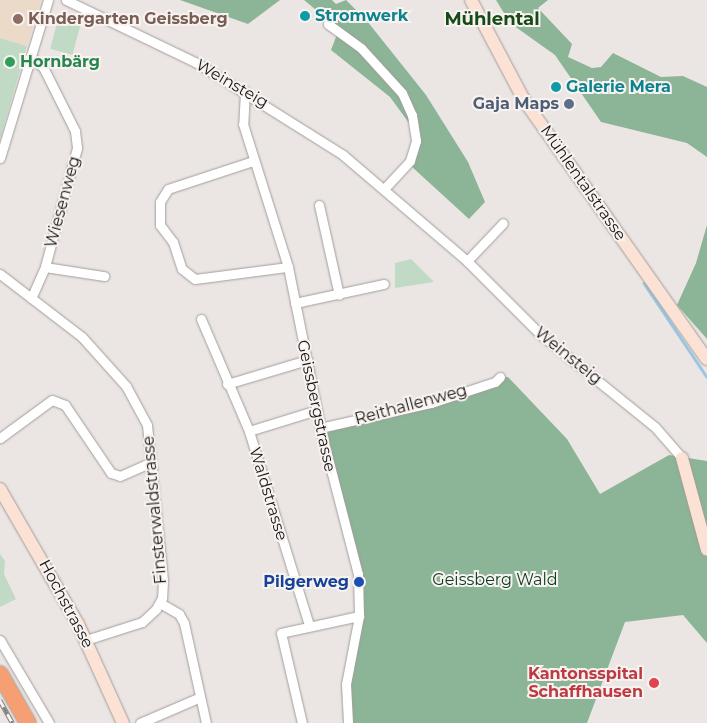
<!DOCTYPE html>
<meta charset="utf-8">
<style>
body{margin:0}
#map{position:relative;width:707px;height:723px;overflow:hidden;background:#ebe6e4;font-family:Montserrat,sans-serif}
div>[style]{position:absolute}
.education>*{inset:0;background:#ecdac9}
.green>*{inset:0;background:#c0dac6;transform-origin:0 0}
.forest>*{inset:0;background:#8cb496}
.stream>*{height:2.5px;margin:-1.25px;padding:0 1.25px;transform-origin:1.25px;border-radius:1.25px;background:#9ac7e2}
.roads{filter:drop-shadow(0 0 1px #a29d9b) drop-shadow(0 0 1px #a29d9b)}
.street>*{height:9px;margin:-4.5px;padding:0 4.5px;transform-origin:4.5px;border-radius:4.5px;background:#fff}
.secondary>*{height:12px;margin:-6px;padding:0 6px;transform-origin:6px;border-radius:6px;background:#fce2d5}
.highway>*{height:16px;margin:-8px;padding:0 8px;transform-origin:8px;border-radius:8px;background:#f59f73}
.rail>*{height:4.5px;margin-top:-2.25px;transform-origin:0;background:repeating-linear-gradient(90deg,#f8f3f1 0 8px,#84817f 0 16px);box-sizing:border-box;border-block:1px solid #84817f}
.dots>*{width:14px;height:14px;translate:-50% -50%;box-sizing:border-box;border:2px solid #f8f3f1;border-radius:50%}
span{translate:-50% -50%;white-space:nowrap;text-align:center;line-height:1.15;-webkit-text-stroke:4px #f8f3f1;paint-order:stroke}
.culture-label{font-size:16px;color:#0d838f;font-weight:700}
.left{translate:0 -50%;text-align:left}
.education-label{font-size:16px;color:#785e54;font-weight:700}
.leisure-label{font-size:16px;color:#27864d;font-weight:700}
.street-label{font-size:16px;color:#191716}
.service-label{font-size:16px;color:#4e5e75;font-weight:700}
.right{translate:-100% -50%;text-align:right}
.park-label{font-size:16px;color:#0c3d20}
.transit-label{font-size:16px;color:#164399;font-weight:700}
.health-label{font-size:16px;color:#be3a42;font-weight:700}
.neighbourhood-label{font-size:18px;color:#164b17;font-weight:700}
</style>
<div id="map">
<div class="education">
<i style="clip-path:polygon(0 0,41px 0,27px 46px,0 38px)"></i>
</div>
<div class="green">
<i style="left:59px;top:16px;width:23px;height:34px;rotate:15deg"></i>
<i style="clip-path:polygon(0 38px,27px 46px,0 139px)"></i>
<i style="clip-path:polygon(411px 259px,434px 282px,395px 288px,395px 263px)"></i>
<i style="clip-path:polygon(0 554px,5px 561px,4px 574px,16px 599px,0 607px)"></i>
</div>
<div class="forest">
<i style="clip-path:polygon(180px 0,280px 0,248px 24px)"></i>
<i style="clip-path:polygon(304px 0,332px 0,336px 4px,346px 0,367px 21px,426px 95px,468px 162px,485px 202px,469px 219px,411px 166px,420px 138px,390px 97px,331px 50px,339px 29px)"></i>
<i style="clip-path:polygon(496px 0,548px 0,538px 8px,572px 44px,568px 57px,592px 68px,601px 67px,613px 53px,661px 77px,683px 76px,707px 87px,707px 157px,687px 143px,601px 122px,555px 55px,510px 23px)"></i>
<i style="clip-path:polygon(707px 225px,707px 339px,677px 305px,696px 263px)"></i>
<i style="clip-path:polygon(500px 377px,508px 377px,567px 439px,600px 494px,669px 455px,707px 461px,707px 643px,683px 615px,625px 622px,587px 723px,348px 723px,346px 714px,360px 597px,320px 428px,431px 403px)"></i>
</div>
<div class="stream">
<i style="left:644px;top:283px;width:113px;rotate:56.2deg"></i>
</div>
<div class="roads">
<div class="street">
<i style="left:66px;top:0;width:143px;rotate:25.7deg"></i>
<i style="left:195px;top:62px;width:175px;rotate:32.1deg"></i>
<i style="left:343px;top:155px;width:163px;rotate:40.5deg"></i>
<i style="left:467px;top:261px;width:105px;rotate:45deg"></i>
<i style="left:541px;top:335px;width:146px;rotate:38.9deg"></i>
<i style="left:655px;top:427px;width:41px;rotate:48.9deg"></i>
<i style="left:328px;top:24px;width:41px;rotate:36deg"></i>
<i style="left:361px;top:48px;width:61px;rotate:47.7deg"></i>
<i style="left:402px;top:93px;width:24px;rotate:66deg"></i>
<i style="left:412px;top:115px;width:26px;rotate:81deg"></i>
<i style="left:416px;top:141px;width:21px;rotate:107deg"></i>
<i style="left:410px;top:161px;width:37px;rotate:133deg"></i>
<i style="left:30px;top:57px;width:16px;rotate:38deg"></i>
<i style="left:43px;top:67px;width:72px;rotate:63.4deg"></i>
<i style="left:75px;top:131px;width:17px;rotate:83deg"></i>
<i style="left:77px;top:148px;width:123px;rotate:105.1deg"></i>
<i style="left:45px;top:267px;width:34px;rotate:114deg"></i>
<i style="left:245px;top:91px;width:33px;rotate:93deg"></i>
<i style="left:243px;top:124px;width:150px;rotate:72.5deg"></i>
<i style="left:288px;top:267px;width:167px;rotate:78.6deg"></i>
<i style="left:321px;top:431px;width:148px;rotate:75.5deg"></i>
<i style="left:358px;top:574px;width:42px;rotate:88.6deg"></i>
<i style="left:359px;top:616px;width:69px;rotate:100.8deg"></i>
<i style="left:346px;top:684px;width:39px;rotate:87deg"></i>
<i style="left:0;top:158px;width:165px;rotate:-73.1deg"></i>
<i style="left:253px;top:161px;width:89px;rotate:161.8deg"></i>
<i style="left:168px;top:189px;width:15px;rotate:122deg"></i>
<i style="left:160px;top:202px;width:23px;rotate:90deg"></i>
<i style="left:160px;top:225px;width:21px;rotate:53deg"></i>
<i style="left:173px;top:242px;width:28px;rotate:72deg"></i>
<i style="left:182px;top:269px;width:16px;rotate:38deg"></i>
<i style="left:195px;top:279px;width:94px;rotate:-7.4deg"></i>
<i style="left:319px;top:205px;width:92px;rotate:77.5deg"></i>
<i style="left:467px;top:261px;width:52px;rotate:-46.5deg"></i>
<i style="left:45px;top:267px;width:60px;rotate:8.7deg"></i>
<i style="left:0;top:274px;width:103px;rotate:37.5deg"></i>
<i style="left:82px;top:337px;width:66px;rotate:48.1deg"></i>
<i style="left:126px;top:386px;width:44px;rotate:61.7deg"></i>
<i style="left:147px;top:425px;width:157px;rotate:84.1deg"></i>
<i style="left:163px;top:581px;width:17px;rotate:93deg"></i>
<i style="left:162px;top:598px;width:13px;rotate:119deg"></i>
<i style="left:156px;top:609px;width:19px;rotate:137deg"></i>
<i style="left:142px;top:622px;width:59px;rotate:162.2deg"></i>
<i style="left:295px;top:303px;width:91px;rotate:-12.1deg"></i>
<i style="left:201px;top:319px;width:122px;rotate:66.8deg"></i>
<i style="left:227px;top:384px;width:84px;rotate:-16.7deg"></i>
<i style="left:320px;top:428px;width:114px;rotate:-12.7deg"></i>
<i style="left:431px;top:403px;width:67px;rotate:-18.2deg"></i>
<i style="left:495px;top:382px;width:7px;rotate:-45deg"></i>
<i style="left:0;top:438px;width:64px;rotate:-36.2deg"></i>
<i style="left:52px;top:400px;width:14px;rotate:21deg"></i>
<i style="left:65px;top:405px;width:82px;rotate:55.9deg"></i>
<i style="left:111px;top:473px;width:9px;rotate:18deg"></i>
<i style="left:120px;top:476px;width:27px;rotate:-24deg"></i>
<i style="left:145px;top:465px;width:8px;rotate:23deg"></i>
<i style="left:160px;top:603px;width:22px;rotate:30deg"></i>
<i style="left:179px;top:614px;width:10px;rotate:61deg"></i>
<i style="left:184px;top:623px;width:102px;rotate:77.6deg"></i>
<i style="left:309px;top:625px;width:203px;rotate:-107.2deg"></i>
<i style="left:249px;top:431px;width:71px;rotate:-17.2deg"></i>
<i style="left:0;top:640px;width:96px;rotate:59.4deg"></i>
<i style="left:140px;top:723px;width:63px;rotate:-23.3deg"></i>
<i style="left:302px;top:723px;width:92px;rotate:-103.1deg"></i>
<i style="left:281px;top:633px;width:80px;rotate:-12.3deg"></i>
</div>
<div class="secondary">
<i style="left:471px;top:0;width:113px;rotate:62.1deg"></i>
<i style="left:524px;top:100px;width:317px;rotate:54.8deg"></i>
<i style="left:682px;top:458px;width:95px;rotate:74.8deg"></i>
<i style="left:0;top:489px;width:156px;rotate:60deg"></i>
<i style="left:78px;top:624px;width:109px;rotate:65.6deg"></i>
</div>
<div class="highway">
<i style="left:0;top:674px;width:56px;rotate:60.3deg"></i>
</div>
</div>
<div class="rail">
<i style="left:0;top:700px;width:26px;rotate:61deg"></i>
</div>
<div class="dots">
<i style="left:305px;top:16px;background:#0f9aa8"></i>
<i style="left:18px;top:19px;background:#8d6e63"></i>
<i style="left:10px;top:62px;background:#2e9e5b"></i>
<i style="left:556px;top:87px;background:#0f9aa8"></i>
<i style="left:569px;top:104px;background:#5c6f8a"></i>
<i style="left:359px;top:582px;background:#1a4fb4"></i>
<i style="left:654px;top:683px;background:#e0444e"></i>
</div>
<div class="culture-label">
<span class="left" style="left:315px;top:16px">Stromwerk</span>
<span class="left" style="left:566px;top:87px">Galerie Mera</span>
</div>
<div class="education-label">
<span class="left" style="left:28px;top:19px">Kindergarten Geissberg</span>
</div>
<div class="leisure-label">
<span class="left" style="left:20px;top:62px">Hornbärg</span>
</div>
<div class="street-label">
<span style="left:232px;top:84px;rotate:30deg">Weinsteig</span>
<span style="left:583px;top:183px;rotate:55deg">Mühlentalstrasse</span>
<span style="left:63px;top:202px;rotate:-75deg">Wiesenweg</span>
<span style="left:568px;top:356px;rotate:39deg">Weinsteig</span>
<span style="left:411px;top:405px;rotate:-15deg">Reithallenweg</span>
<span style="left:316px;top:406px;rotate:78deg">Geissbergstrasse</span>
<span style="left:268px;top:494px;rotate:73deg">Waldstrasse</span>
<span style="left:155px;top:510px;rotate:-95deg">Finsterwaldstrasse</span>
<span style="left:66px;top:604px;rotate:62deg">Hochstrasse</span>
</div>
<div class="service-label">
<span class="right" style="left:559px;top:104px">Gaja Maps</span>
</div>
<div class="park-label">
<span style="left:495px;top:580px">Geissberg Wald</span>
</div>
<div class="transit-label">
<span class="right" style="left:349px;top:582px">Pilgerweg</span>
</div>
<div class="health-label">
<span class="right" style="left:643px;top:683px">Kantonsspital<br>Schaffhausen</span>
</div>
<div class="neighbourhood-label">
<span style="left:492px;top:19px">Mühlental</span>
</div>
</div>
